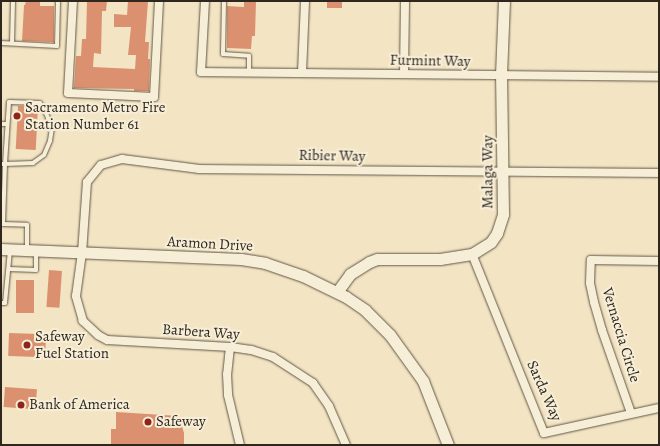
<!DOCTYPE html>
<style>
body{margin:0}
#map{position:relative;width:660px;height:446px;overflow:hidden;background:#f3e5c3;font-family:Alegreya,serif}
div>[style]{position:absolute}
.building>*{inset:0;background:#db9170;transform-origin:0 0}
.roads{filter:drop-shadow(0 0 1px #605647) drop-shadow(0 0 1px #605647)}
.lane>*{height:4px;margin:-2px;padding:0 2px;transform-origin:2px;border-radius:2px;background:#f7eed8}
.street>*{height:8px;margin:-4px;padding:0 4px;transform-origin:4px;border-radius:4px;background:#f7eed8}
.secondary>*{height:11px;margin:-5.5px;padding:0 5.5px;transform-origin:5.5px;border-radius:5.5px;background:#f7eed8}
.dots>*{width:11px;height:11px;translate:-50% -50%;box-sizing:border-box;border:2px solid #f7eed8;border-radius:50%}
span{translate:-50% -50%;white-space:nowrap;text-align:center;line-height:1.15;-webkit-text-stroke:4px #f7eed8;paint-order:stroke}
.street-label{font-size:15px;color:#2f271e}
.poi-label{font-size:15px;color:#2f271e}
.left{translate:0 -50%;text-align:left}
.frame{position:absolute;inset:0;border:2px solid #2f271e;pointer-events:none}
</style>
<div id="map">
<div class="building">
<i style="clip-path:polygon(26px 1px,40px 1px,40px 6px,54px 6px,54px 42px,22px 41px,24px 5px,25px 5px)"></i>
<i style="clip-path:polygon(87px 1px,107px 1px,106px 11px,102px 11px,101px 54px,94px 53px,93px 67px,135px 69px,136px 55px,128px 55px,131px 27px,114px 27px,114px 14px,127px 15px,128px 1px,148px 1px,145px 42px,149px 42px,148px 59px,150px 59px,149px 91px,134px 91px,134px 89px,74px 88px,76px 56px,81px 56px,82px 39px,86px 39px)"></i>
<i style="clip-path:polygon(244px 1px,256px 1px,255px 36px,252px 36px,251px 49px,227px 48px,227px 6px,244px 7px)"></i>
<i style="left:327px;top:1px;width:15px;height:7px"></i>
<i style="left:18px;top:106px;width:20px;height:43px;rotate:3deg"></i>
<i style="left:49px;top:270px;width:13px;height:37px;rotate:4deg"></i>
<i style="left:16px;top:280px;width:18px;height:33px"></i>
<i style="left:9px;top:333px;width:37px;height:23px;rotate:2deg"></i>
<i style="left:5px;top:387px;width:32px;height:20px;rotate:4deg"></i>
<i style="clip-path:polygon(116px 412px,179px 416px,184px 433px,184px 445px,111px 445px,111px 429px,116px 429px)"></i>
</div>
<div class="roads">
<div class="lane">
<i style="left:224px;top:1px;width:53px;rotate:91.1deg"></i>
<i style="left:223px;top:54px;width:26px;rotate:4deg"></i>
<i style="left:249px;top:56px;width:16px;rotate:90deg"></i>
<i style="left:1px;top:43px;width:56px;rotate:3.1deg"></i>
<i style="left:57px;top:46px;width:45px;rotate:-88.7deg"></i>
<i style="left:12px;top:43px;width:42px;rotate:-88.6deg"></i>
<i style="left:9px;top:102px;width:31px;rotate:2deg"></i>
<i style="left:40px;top:103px;width:12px;rotate:59deg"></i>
<i style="left:46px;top:113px;width:16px;rotate:68deg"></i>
<i style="left:52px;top:128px;width:13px;rotate:99deg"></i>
<i style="left:50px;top:141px;width:15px;rotate:113deg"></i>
<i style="left:44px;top:155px;width:14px;rotate:144deg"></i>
<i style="left:33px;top:163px;width:28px;rotate:178deg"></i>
<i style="left:5px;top:164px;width:62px;rotate:-86.3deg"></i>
<i style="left:1px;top:124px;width:6px"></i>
<i style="left:1px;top:164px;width:4px"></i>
<i style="left:5px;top:164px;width:60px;rotate:91.9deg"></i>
<i style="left:3px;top:224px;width:24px;rotate:2deg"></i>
<i style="left:27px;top:225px;width:23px;rotate:90deg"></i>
<i style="left:9px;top:269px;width:27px;rotate:2deg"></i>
<i style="left:36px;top:270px;width:18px;rotate:-90deg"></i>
<i style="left:1px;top:303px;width:4px"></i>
<i style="left:5px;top:303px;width:53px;rotate:-84.6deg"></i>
</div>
<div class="street">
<i style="left:73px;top:1px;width:92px;rotate:93.1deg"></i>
<i style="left:68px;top:93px;width:86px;rotate:2.7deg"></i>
<i style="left:154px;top:97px;width:96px;rotate:-87deg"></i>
<i style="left:205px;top:1px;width:71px;rotate:93.2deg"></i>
<i style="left:201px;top:72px;width:458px;rotate:0.6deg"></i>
<i style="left:302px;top:73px;width:72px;rotate:-87.6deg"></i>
<i style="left:404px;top:74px;width:73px;rotate:-89.2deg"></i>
<i style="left:472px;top:254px;width:193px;rotate:68.1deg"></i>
<i style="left:544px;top:433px;width:118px;rotate:-12.3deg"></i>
<i style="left:230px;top:347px;width:27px;rotate:96deg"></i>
<i style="left:227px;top:374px;width:21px;rotate:87deg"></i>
<i style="left:228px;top:395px;width:51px;rotate:76.5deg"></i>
<i style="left:631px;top:413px;width:88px;rotate:-109.3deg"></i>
<i style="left:602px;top:330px;width:29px;rotate:-106deg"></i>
<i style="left:594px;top:302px;width:19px;rotate:-102deg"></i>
<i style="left:590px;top:283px;width:23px;rotate:-88deg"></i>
<i style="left:591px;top:260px;width:68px;rotate:0.8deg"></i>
<i style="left:346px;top:445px;width:43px;rotate:-113.6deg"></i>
<i style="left:329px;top:406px;width:28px;rotate:-125deg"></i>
<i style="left:313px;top:383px;width:48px;rotate:-147deg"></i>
<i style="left:273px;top:357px;width:23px;rotate:-162deg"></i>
<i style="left:251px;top:350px;width:21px;rotate:-172deg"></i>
<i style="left:230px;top:347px;width:123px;rotate:-176.7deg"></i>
<i style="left:107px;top:340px;width:10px;rotate:-151deg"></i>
<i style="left:98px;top:335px;width:21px;rotate:-137deg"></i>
<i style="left:83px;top:321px;width:26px;rotate:-106deg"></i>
<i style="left:76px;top:296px;width:43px;rotate:-82.1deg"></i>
<i style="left:82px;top:253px;width:71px;rotate:-86deg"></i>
<i style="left:87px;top:182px;width:22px;rotate:-51deg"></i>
<i style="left:101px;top:165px;width:22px;rotate:-16deg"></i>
<i style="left:122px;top:159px;width:78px;rotate:7.4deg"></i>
<i style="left:199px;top:169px;width:460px;rotate:0.5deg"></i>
</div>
<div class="secondary">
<i style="left:1px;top:249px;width:240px;rotate:2.4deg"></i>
<i style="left:241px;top:259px;width:24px;rotate:9deg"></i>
<i style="left:265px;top:263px;width:40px;rotate:18.9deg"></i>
<i style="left:303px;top:276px;width:48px;rotate:26deg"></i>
<i style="left:346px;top:297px;width:23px;rotate:34deg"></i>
<i style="left:365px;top:310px;width:35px;rotate:45deg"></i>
<i style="left:390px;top:335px;width:57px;rotate:54.3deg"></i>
<i style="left:423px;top:381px;width:69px;rotate:68.7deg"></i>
<i style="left:337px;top:292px;width:22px;rotate:-54deg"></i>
<i style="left:350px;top:274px;width:22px;rotate:-32deg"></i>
<i style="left:369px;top:262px;width:9px;rotate:-21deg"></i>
<i style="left:377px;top:259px;width:63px"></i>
<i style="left:440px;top:259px;width:32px;rotate:-9deg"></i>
<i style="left:472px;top:254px;width:22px;rotate:-32deg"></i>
<i style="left:491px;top:242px;width:11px;rotate:-56deg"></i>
<i style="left:497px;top:233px;width:20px;rotate:-72deg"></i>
<i style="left:503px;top:214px;width:139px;rotate:-90.8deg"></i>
<i style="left:501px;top:75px;width:74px;rotate:-87.7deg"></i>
</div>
</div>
<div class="dots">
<i style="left:17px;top:116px;background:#8f2418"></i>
<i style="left:27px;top:345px;background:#8f2418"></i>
<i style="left:21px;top:405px;background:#8f2418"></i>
<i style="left:148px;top:422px;background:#8f2418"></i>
</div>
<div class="street-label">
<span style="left:430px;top:61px;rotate:1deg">Furmint Way</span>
<span style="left:332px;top:156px;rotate:1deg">Ribier Way</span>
<span style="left:488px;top:172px;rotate:-90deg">Malaga Way</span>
<span style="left:210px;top:244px;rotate:3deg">Aramon Drive</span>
<span style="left:201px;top:332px;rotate:4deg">Barbera Way</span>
<span style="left:621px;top:335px;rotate:73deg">Vernaccia Circle</span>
<span style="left:544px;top:391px;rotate:66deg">Sarda Way</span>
</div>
<div class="poi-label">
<span class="left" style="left:25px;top:116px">Sacramento Metro Fire<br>Station Number 61</span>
<span class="left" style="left:35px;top:345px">Safeway<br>Fuel Station</span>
<span class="left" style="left:29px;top:405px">Bank of America</span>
<span class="left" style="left:156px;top:422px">Safeway</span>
</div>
<div class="frame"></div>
</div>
